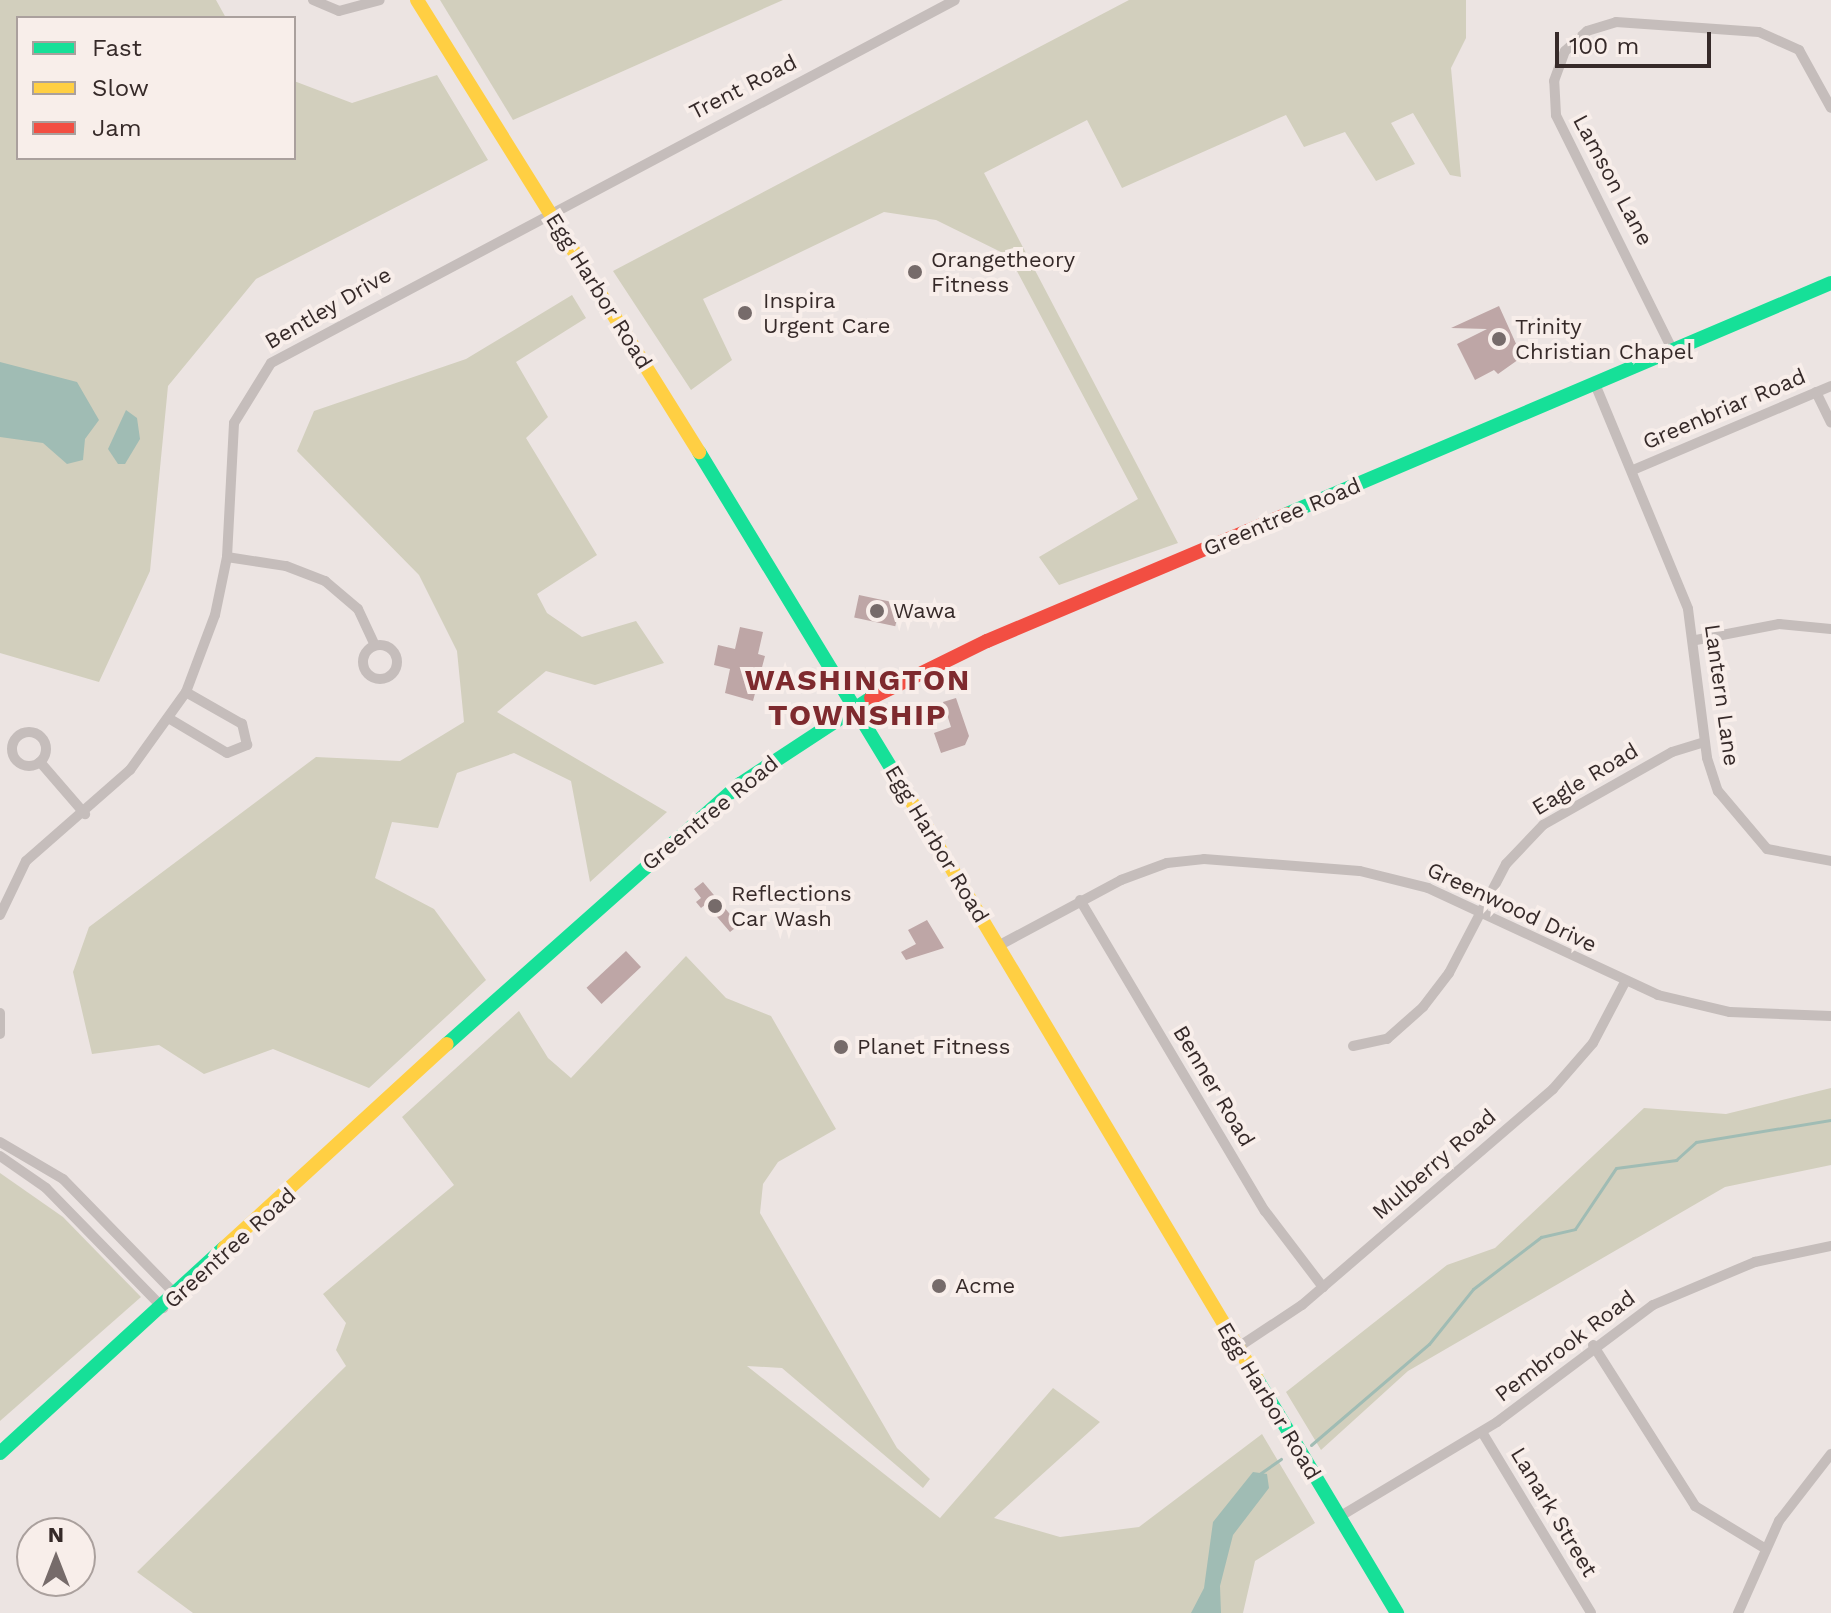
<!DOCTYPE html>
<style>
body{margin:0}
#map{position:relative;width:1831px;height:1613px;overflow:hidden;background:#ece4e2;font-family:"Work Sans",sans-serif}
div>[style]{position:absolute}
.green>*{inset:0;background:#d2cfbd}
.water>*{inset:0;background:#a0bcb4}
.stream>*{height:3px;margin:-1.5px;padding:0 1.5px;transform-origin:1.5px;border-radius:1.5px;background:#a0bcb4}
.building>*{inset:0;background:#bea6a6;transform-origin:0 0}
.street>*{height:10px;margin:-5px;padding:0 5px;transform-origin:5px;border-radius:5px;background:#c5bdbb}
.street>.ring{margin:-5px;padding:0;box-sizing:content-box;background:none;border:10px solid #c5bdbb;border-radius:50%}
.fast>*{height:14px;margin:-7px;padding:0 7px;transform-origin:7px;border-radius:7px;background:#16e098}
.slow>*{height:14px;margin:-7px;padding:0 7px;transform-origin:7px;border-radius:7px;background:#ffcf43}
.jam>*{height:14px;margin:-7px;padding:0 7px;transform-origin:7px;border-radius:7px;background:#f24e42}
.dots>*{width:22px;height:22px;translate:-50% -50%;box-sizing:border-box;border:4px solid #f8eeea;border-radius:50%}
span{translate:-50% -50%;white-space:nowrap;text-align:center;line-height:1.15;-webkit-text-stroke:8px #f8eeea;paint-order:stroke}
.street-label{font-size:22px;color:#362a29}
.poi-label{font-size:22px;color:#362a29}
.left{translate:0 -50%;text-align:left}
.district-label{font-size:30px;color:#7e2a2e;font-weight:700;letter-spacing:2px}
.legend{position:absolute;left:16px;top:16px;width:280px;height:144px;box-sizing:border-box;background:#f8eeea;border:2px solid #aaa09d;margin:0;padding:10px 14px;list-style:none;font-size:24px;color:#362a29}
.legend li{display:flex;align-items:center;gap:16px;height:40px}
.legend b{width:40px;border:2px solid #aaa09d}
.north{position:absolute;left:16px;top:1517px;width:80px;height:80px;box-sizing:border-box;background:#f8eeea;border:2px solid #aaa09d;border-radius:50%;rotate:0deg;font-size:22px;font-weight:700;line-height:32px;text-align:center;color:#362a29}
.north::after{content:'';display:block;margin:auto;width:28px;height:36px;background:#766b6a;clip-path:polygon(50% 0,100% 100%,50% 72%,0 100%)}
.scale{position:absolute;left:1555px;top:32px;width:156px;height:36px;box-sizing:border-box;border:4px solid #362a29;border-top:0;padding-left:10px;font-size:24px;line-height:28px;white-space:nowrap;color:#362a29;-webkit-text-stroke:6px #f8eeea;paint-order:stroke}
</style>
<div id="map">
<div class="green">
<i style="clip-path:polygon(0 0,216px 0,226px 18px,18px 18px,18px 158px,294px 158px,294px 81px,352px 103px,437px 75px,488px 160px,256px 279px,168px 386px,150px 571px,99px 682px,0 653px)"></i>
<i style="clip-path:polygon(440px 0,783px 0,513px 120px)"></i>
<i style="clip-path:polygon(1129px 0,1466px 0,1466px 38px,1451px 68px,1461px 177px,1450px 175px,1413px 113px,1391px 123px,1415px 164px,1376px 181px,1345px 132px,1304px 147px,1286px 115px,1122px 188px,1087px 120px,984px 173px,1178px 543px,1059px 585px,1039px 557px,1138px 499px,1009px 256px,936px 220px,884px 212px,703px 299px,732px 360px,691px 390px,613px 271px)"></i>
<i style="clip-path:polygon(572px 295px,586px 318px,516px 362px,548px 417px,526px 438px,597px 555px,537px 594px,547px 613px,582px 637px,636px 621px,664px 663px,595px 685px,546px 671px,497px 712px,667px 812px,590px 882px,571px 781px,514px 753px,457px 773px,438px 828px,392px 822px,375px 878px,434px 909px,486px 980px,369px 1088px,273px 1049px,204px 1074px,159px 1045px,92px 1054px,73px 972px,89px 927px,316px 757px,400px 761px,464px 722px,457px 651px,419px 575px,297px 451px,314px 411px,466px 359px)"></i>
<i style="clip-path:polygon(686px 956px,726px 998px,771px 1016px,836px 1129px,778px 1162px,763px 1184px,760px 1213px,897px 1448px,930px 1479px,923px 1488px,782px 1368px,747px 1366px,940px 1518px,1053px 1388px,1100px 1422px,994px 1518px,1060px 1537px,1139px 1527px,1262px 1434px,1315px 1523px,1255px 1561px,1243px 1613px,193px 1613px,137px 1572px,346px 1366px,336px 1350px,346px 1323px,323px 1294px,454px 1185px,402px 1117px,519px 1011px,548px 1058px,571px 1078px)"></i>
<i style="clip-path:polygon(1831px 1088px,1831px 1165px,1725px 1187px,1408px 1371px,1321px 1450px,1286px 1392px,1447px 1265px,1495px 1248px,1644px 1108px,1726px 1114px)"></i>
<i style="clip-path:polygon(0 1173px,63px 1217px,141px 1297px,0 1421px)"></i>
</div>
<div class="water">
<i style="clip-path:polygon(0 362px,77px 382px,99px 420px,85px 439px,83px 460px,67px 464px,43px 443px,0 437px)"></i>
<i style="clip-path:polygon(126px 410px,137px 418px,140px 439px,125px 464px,118px 464px,108px 449px)"></i>
<i style="clip-path:polygon(1253px 1472px,1267px 1474px,1269px 1488px,1233px 1535px,1220px 1586px,1221px 1613px,1191px 1613px,1204px 1588px,1213px 1522px)"></i>
</div>
<div class="stream">
<i style="left:1311px;top:1445px;width:155px;rotate:-40.6deg"></i>
<i style="left:1429px;top:1344px;width:70px;rotate:-51.3deg"></i>
<i style="left:1473px;top:1289px;width:86px;rotate:-37.4deg"></i>
<i style="left:1541px;top:1237px;width:35px;rotate:-13deg"></i>
<i style="left:1575px;top:1229px;width:73px;rotate:-56.1deg"></i>
<i style="left:1616px;top:1168px;width:61px;rotate:-7.6deg"></i>
<i style="left:1676px;top:1160px;width:27px;rotate:-42deg"></i>
<i style="left:1696px;top:1142px;width:137px;rotate:-9.3deg"></i>
<i style="left:1258px;top:1475px;width:28px;rotate:-35deg"></i>
</div>
<div class="building">
<i style="clip-path:polygon(1499px 306px,1522px 357px,1498px 374px,1494px 370px,1475px 380px,1457px 344px,1487px 329px,1451px 328px)"></i>
<i style="left:859px;top:595px;width:42px;height:23px;rotate:12deg"></i>
<i style="clip-path:polygon(740px 627px,763px 632px,758px 654px,765px 656px,753px 701px,725px 693px,730px 669px,714px 665px,718px 645px,735px 649px)"></i>
<i style="clip-path:polygon(956px 698px,969px 736px,965px 745px,941px 753px,934px 733px,951px 727px,943px 702px)"></i>
<i style="clip-path:polygon(703px 882px,739px 925px,730px 932px,706px 904px,701px 908px,696px 902px,701px 898px,694px 889px)"></i>
<i style="clip-path:polygon(927px 920px,944px 948px,906px 960px,901px 952px,916px 944px,908px 930px)"></i>
<i style="left:626px;top:951px;width:22px;height:54px;rotate:47deg"></i>
</div>
<div class="street">
<i style="left:313px;top:0;width:28px;rotate:23deg"></i>
<i style="left:339px;top:11px;width:42px;rotate:-15deg"></i>
<i style="left:1672px;top:349px;width:261px;rotate:-116.4deg"></i>
<i style="left:1556px;top:115px;width:34px;rotate:-93deg"></i>
<i style="left:1554px;top:81px;width:32px;rotate:-70deg"></i>
<i style="left:1565px;top:51px;width:30px;rotate:-42deg"></i>
<i style="left:1587px;top:31px;width:30px;rotate:-17deg"></i>
<i style="left:1616px;top:22px;width:143px;rotate:4deg"></i>
<i style="left:1759px;top:32px;width:44px;rotate:24.2deg"></i>
<i style="left:1799px;top:50px;width:66px;rotate:61.1deg"></i>
<i style="left:1595px;top:384px;width:243px;rotate:67.5deg"></i>
<i style="left:1688px;top:609px;width:150px;rotate:82.7deg"></i>
<i style="left:1707px;top:758px;width:35px;rotate:72deg"></i>
<i style="left:1718px;top:791px;width:76px;rotate:49.8deg"></i>
<i style="left:1767px;top:849px;width:65px;rotate:10.6deg"></i>
<i style="left:1816px;top:392px;width:34px;rotate:64deg"></i>
<i style="left:1633px;top:470px;width:215px;rotate:-23deg"></i>
<i style="left:227px;top:557px;width:60px;rotate:8.7deg"></i>
<i style="left:286px;top:566px;width:42px;rotate:21deg"></i>
<i style="left:325px;top:581px;width:43px;rotate:40.3deg"></i>
<i style="left:358px;top:609px;width:40px;rotate:65deg"></i>
<i style="left:1696px;top:640px;width:85px;rotate:-10.9deg"></i>
<i style="left:1779px;top:624px;width:52px;rotate:5.5deg"></i>
<i class="ring" style="left:363px;top:645px;width:24px;height:24px"></i>
<i style="left:170px;top:719px;width:66px;rotate:30.8deg"></i>
<i style="left:227px;top:753px;width:22px;rotate:-22deg"></i>
<i style="left:247px;top:745px;width:22px;rotate:-103deg"></i>
<i style="left:242px;top:724px;width:64px;rotate:-150.3deg"></i>
<i class="ring" style="left:12px;top:732px;width:24px;height:24px"></i>
<i style="left:40px;top:762px;width:69px;rotate:49.1deg"></i>
<i style="left:1080px;top:900px;width:362px;rotate:59.3deg"></i>
<i style="left:1265px;top:1211px;width:96px;rotate:52.7deg"></i>
<i style="left:0;top:915px;width:60px;rotate:-64.3deg"></i>
<i style="left:26px;top:861px;width:138px;rotate:-41.2deg"></i>
<i style="left:130px;top:770px;width:96px;rotate:-54.3deg"></i>
<i style="left:186px;top:692px;width:82px;rotate:-69.4deg"></i>
<i style="left:215px;top:615px;width:59px;rotate:-78.3deg"></i>
<i style="left:227px;top:557px;width:134px;rotate:-87deg"></i>
<i style="left:234px;top:423px;width:70px;rotate:-58.3deg"></i>
<i style="left:271px;top:363px;width:774px;rotate:-27.95deg"></i>
<i style="left:998px;top:946px;width:140px;rotate:-28.2deg"></i>
<i style="left:1121px;top:880px;width:49px;rotate:-20.3deg"></i>
<i style="left:1167px;top:863px;width:37px;rotate:-6deg"></i>
<i style="left:1204px;top:859px;width:156px;rotate:4.4deg"></i>
<i style="left:1360px;top:871px;width:70px;rotate:14deg"></i>
<i style="left:1428px;top:888px;width:254px;rotate:24.9deg"></i>
<i style="left:1658px;top:995px;width:74px;rotate:13.3deg"></i>
<i style="left:1730px;top:1012px;width:101px;rotate:2.3deg"></i>
<i style="left:0;top:1013px;width:21px;rotate:90deg"></i>
<i style="left:1353px;top:1046px;width:35px;rotate:-12deg"></i>
<i style="left:1387px;top:1039px;width:48px;rotate:-41.6deg"></i>
<i style="left:1423px;top:1007px;width:43px;rotate:-52.6deg"></i>
<i style="left:1449px;top:973px;width:123px;rotate:-62.4deg"></i>
<i style="left:1506px;top:864px;width:54px;rotate:-46.5deg"></i>
<i style="left:1543px;top:825px;width:148px;rotate:-29.5deg"></i>
<i style="left:1672px;top:752px;width:34px;rotate:-17deg"></i>
<i style="left:0;top:1142px;width:73px;rotate:30.4deg"></i>
<i style="left:63px;top:1179px;width:163px;rotate:45.7deg"></i>
<i style="left:0;top:1156px;width:56px;rotate:34.8deg"></i>
<i style="left:46px;top:1188px;width:168px;rotate:45.7deg"></i>
<i style="left:1593px;top:1345px;width:191px;rotate:57.6deg"></i>
<i style="left:1695px;top:1506px;width:81px;rotate:31.3deg"></i>
<i style="left:1237px;top:1348px;width:78px;rotate:-33.5deg"></i>
<i style="left:1302px;top:1305px;width:331px;rotate:-40.7deg"></i>
<i style="left:1553px;top:1089px;width:61px;rotate:-49deg"></i>
<i style="left:1593px;top:1043px;width:69px;rotate:-62.3deg"></i>
<i style="left:1482px;top:1432px;width:211px;rotate:58.9deg"></i>
<i style="left:1339px;top:1517px;width:184px;rotate:-31deg"></i>
<i style="left:1497px;top:1422px;width:195px;rotate:-36.9deg"></i>
<i style="left:1653px;top:1305px;width:111px;rotate:-22.9deg"></i>
<i style="left:1755px;top:1262px;width:78px;rotate:-11.9deg"></i>
<i style="left:1738px;top:1613px;width:101px;rotate:-66deg"></i>
<i style="left:1779px;top:1521px;width:85px;rotate:-52.2deg"></i>
</div>
<div class="fast">
<i style="left:699px;top:452px;width:394px;rotate:58.7deg"></i>
<i style="left:1287px;top:514px;width:591px;rotate:-23.01deg"></i>
<i style="left:447px;top:1044px;width:392px;rotate:-41.6deg"></i>
<i style="left:740px;top:784px;width:157px;rotate:-33.3deg"></i>
<i style="left:1257px;top:1379px;width:273px;rotate:59.1deg"></i>
<i style="left:0;top:1453px;width:304px;rotate:-42.5deg"></i>
</div>
<div class="slow">
<i style="left:417px;top:0;width:533px;rotate:58.04deg"></i>
<i style="left:904px;top:789px;width:688px;rotate:59.11deg"></i>
<i style="left:224px;top:1248px;width:302px;rotate:-42.5deg"></i>
</div>
<div class="jam">
<i style="left:871px;top:698px;width:129px;rotate:-26.2deg"></i>
<i style="left:987px;top:641px;width:326px;rotate:-22.9deg"></i>
</div>
<div class="dots">
<i style="left:915px;top:272px;background:#766b6a"></i>
<i style="left:745px;top:313px;background:#766b6a"></i>
<i style="left:1499px;top:339px;background:#766b6a"></i>
<i style="left:877px;top:611px;background:#766b6a"></i>
<i style="left:715px;top:906px;background:#766b6a"></i>
<i style="left:841px;top:1047px;background:#766b6a"></i>
<i style="left:939px;top:1286px;background:#766b6a"></i>
</div>
<div class="street-label">
<span style="left:743px;top:87px;rotate:-27deg">Trent Road</span>
<span style="left:1613px;top:180px;rotate:62deg">Lamson Lane</span>
<span style="left:599px;top:291px;rotate:58deg">Egg Harbor Road</span>
<span style="left:328px;top:308px;rotate:-30deg">Bentley Drive</span>
<span style="left:1724px;top:409px;rotate:-23deg">Greenbriar Road</span>
<span style="left:1282px;top:517px;rotate:-23deg">Greentree Road</span>
<span style="left:1722px;top:695px;rotate:82deg">Lantern Lane</span>
<span style="left:1585px;top:779px;rotate:-31deg">Eagle Road</span>
<span style="left:710px;top:813px;rotate:-39deg">Greentree Road</span>
<span style="left:937px;top:844px;rotate:59deg">Egg Harbor Road</span>
<span style="left:1512px;top:907px;rotate:25deg">Greenwood Drive</span>
<span style="left:1214px;top:1086px;rotate:59deg">Benner Road</span>
<span style="left:1434px;top:1164px;rotate:-41deg">Mulberry Road</span>
<span style="left:230px;top:1248px;rotate:-42deg">Greentree Road</span>
<span style="left:1565px;top:1346px;rotate:-37deg">Pembrook Road</span>
<span style="left:1269px;top:1401px;rotate:59deg">Egg Harbor Road</span>
<span style="left:1554px;top:1512px;rotate:59deg">Lanark Street</span>
</div>
<div class="poi-label">
<span class="left" style="left:931px;top:272px">Orangetheory<br>Fitness</span>
<span class="left" style="left:763px;top:313px">Inspira<br>Urgent Care</span>
<span class="left" style="left:1515px;top:339px">Trinity<br>Christian Chapel</span>
<span class="left" style="left:893px;top:611px">Wawa</span>
<span class="left" style="left:731px;top:906px">Reflections<br>Car Wash</span>
<span class="left" style="left:857px;top:1047px">Planet Fitness</span>
<span class="left" style="left:955px;top:1286px">Acme</span>
</div>
<div class="district-label">
<span style="left:858px;top:697px">WASHINGTON<br>TOWNSHIP</span>
</div>
<ul class="legend">
<li><b style="height:10px;background:#16e098"></b>Fast</li>
<li><b style="height:10px;background:#ffcf43"></b>Slow</li>
<li><b style="height:10px;background:#f24e42"></b>Jam</li>
</ul>
<div class="north">N</div>
<div class="scale">100 m</div>
</div>
